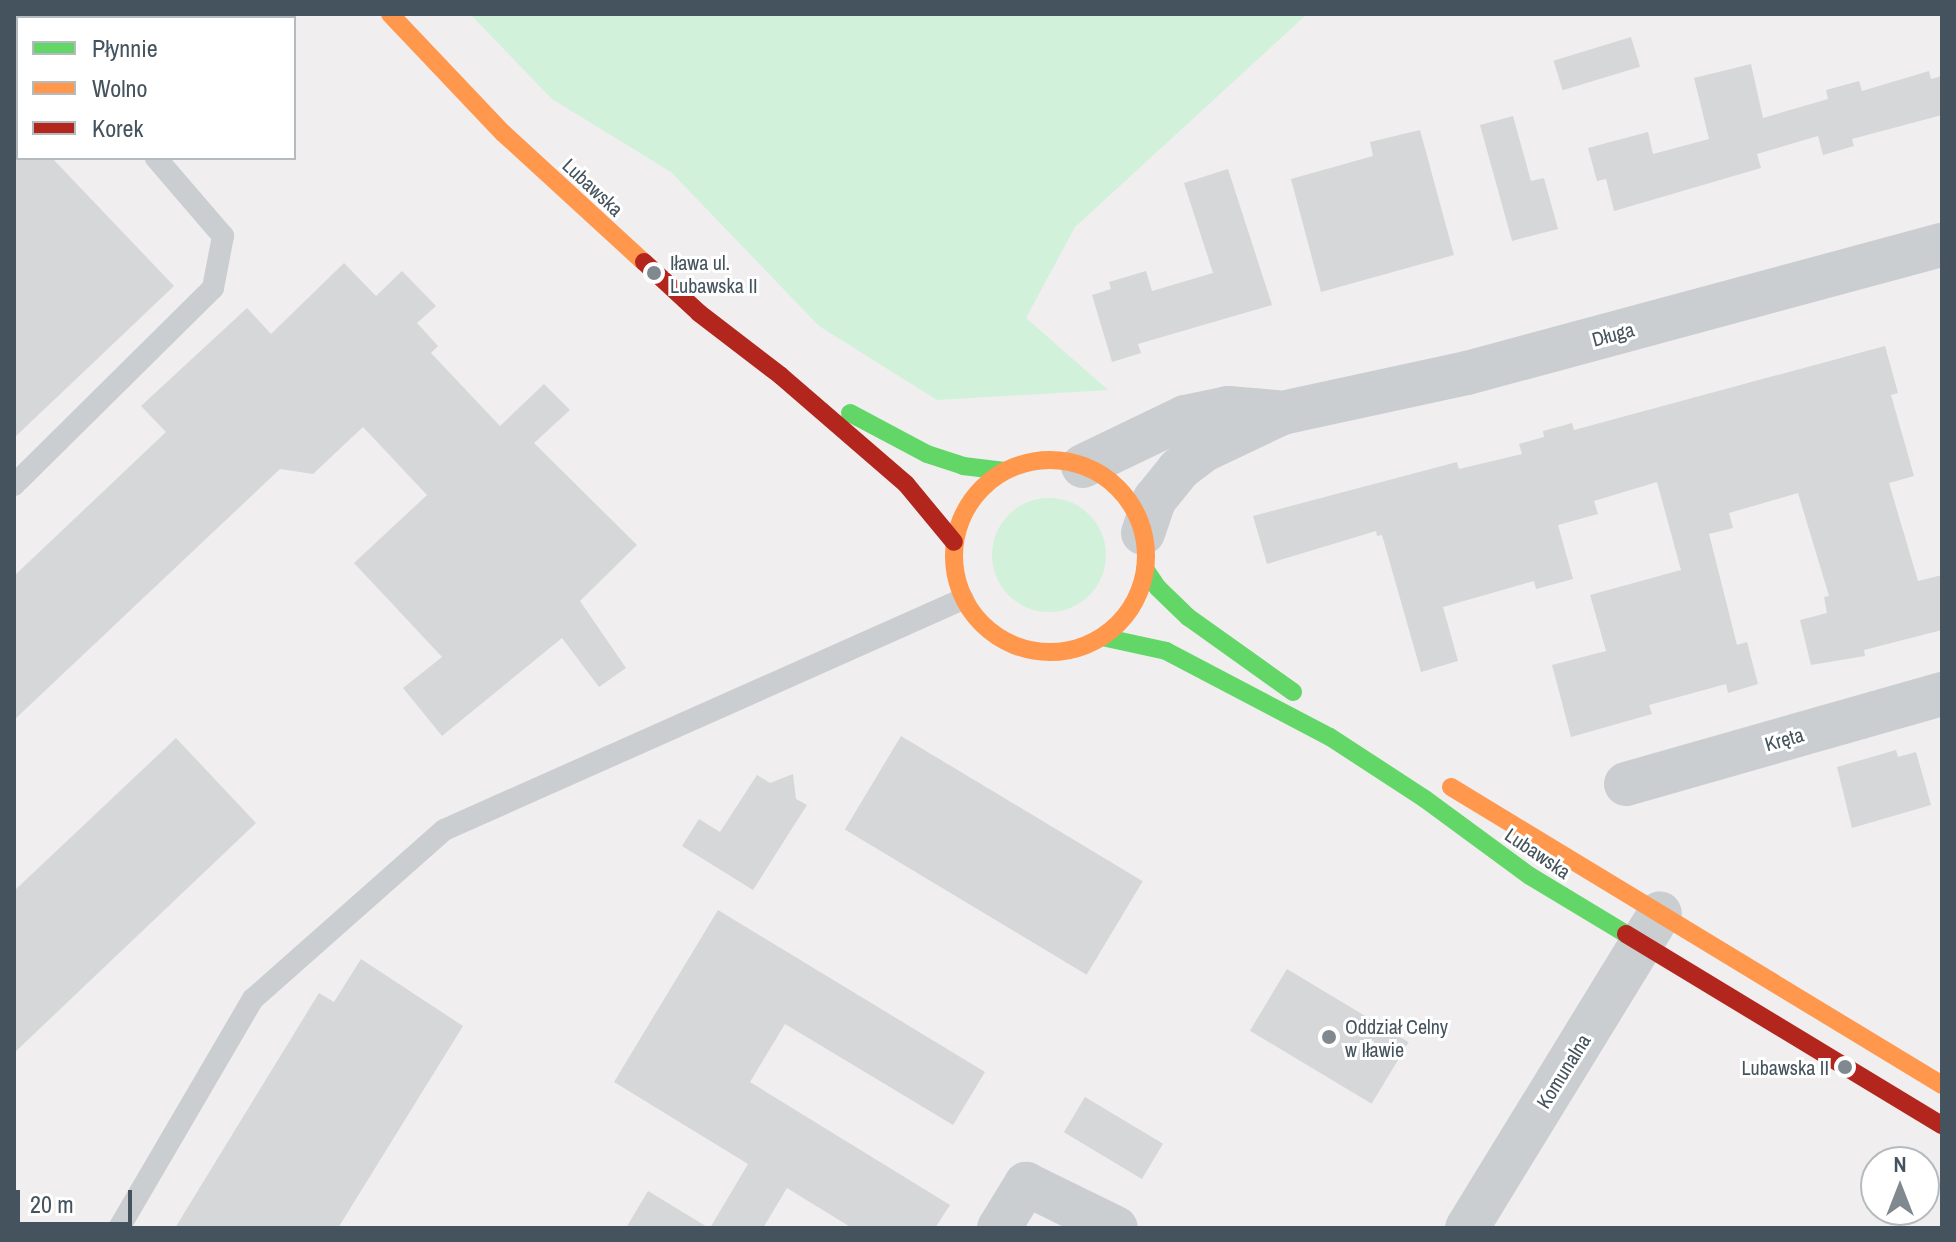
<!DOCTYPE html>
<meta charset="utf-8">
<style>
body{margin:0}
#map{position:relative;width:1956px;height:1242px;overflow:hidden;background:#f0eeef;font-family:"Archivo Narrow",sans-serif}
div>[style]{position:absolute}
.green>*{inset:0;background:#d1f1da}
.round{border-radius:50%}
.building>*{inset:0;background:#d6d7d9;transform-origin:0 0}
.lane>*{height:22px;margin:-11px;padding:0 11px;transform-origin:11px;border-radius:11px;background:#caced0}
.street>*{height:44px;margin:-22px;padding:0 22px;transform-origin:22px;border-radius:22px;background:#caced0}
.fast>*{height:18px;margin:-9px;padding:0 9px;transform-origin:9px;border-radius:9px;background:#63d668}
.slow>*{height:18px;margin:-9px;padding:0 9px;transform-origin:9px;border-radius:9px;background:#ff974d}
.slow>.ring{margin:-9px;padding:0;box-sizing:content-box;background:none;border:18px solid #ff974d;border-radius:50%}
.jam>*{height:18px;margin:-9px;padding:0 9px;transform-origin:9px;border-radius:9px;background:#b3261e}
.dots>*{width:22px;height:22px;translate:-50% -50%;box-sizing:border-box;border:4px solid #fff;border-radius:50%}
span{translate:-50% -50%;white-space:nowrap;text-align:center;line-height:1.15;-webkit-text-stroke:6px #fff;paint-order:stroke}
.street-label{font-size:20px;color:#44535d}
.poi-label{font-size:20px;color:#44535d}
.left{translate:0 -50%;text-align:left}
.right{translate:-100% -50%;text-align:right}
.frame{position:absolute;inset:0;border:16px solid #44535d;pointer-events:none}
.legend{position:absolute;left:16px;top:16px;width:280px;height:144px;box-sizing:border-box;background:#fff;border:2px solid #b4babe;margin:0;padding:10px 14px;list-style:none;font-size:24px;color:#44535d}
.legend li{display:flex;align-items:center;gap:16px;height:40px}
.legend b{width:40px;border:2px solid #b4babe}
.north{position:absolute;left:1860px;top:1146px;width:80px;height:80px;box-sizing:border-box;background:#fff;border:2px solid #b4babe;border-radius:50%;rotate:0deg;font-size:22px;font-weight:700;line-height:32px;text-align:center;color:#44535d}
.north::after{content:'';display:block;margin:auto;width:28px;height:36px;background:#808990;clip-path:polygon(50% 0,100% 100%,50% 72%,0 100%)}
.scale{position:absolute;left:16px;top:1190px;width:116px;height:36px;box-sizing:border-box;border:4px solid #44535d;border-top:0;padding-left:10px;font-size:24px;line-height:28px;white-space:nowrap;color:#44535d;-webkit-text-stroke:6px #fff;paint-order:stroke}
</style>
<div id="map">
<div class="green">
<i style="clip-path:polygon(470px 14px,1307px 14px,1075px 227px,1026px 318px,1108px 390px,937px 400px,819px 326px,671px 172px,552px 99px)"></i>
<i class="round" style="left:992px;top:498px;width:114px;height:114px"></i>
</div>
<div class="building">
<i style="left:1631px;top:37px;width:31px;height:81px;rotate:73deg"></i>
<i style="clip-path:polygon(1751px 64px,1763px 118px,1828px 99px,1826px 90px,1859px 81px,1862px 91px,1929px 71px,1931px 79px,1942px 76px,1942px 115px,1852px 139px,1854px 146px,1823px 155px,1818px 136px,1757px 154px,1761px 168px,1614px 211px,1606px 179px,1597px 181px,1588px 148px,1648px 132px,1653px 154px,1709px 139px,1694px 78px)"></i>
<i style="clip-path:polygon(1513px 116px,1531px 181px,1544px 178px,1558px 229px,1512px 241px,1480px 125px)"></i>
<i style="clip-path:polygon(1420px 130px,1454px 255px,1321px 292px,1291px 179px,1373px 156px,1370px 142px)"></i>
<i style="clip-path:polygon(14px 158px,52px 158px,174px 286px,14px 438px)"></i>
<i style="clip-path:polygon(1228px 169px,1272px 305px,1138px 344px,1141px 353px,1112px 362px,1092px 295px,1111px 289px,1109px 282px,1146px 271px,1152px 291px,1213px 273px,1184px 183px)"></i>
<i style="clip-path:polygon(344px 263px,376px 296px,402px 271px,436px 306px,417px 323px,438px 346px,431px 353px,500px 426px,544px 384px,570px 410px,534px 443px,637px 545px,580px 601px,626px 668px,599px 687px,562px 638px,442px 736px,403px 688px,442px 657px,354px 563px,427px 495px,363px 427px,313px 474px,280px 469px,14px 720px,14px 576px,166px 432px,141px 406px,247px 308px,271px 334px)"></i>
<i style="clip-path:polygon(1885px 346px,1898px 393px,1891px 395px,1914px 476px,1889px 483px,1918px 581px,1942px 575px,1942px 630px,1864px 650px,1865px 656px,1811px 665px,1800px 620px,1827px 613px,1824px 597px,1829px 596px,1798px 493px,1729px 513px,1733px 528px,1709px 534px,1737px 645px,1747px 642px,1758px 684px,1728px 693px,1726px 684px,1649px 705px,1652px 714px,1571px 737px,1552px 665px,1606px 651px,1590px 595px,1681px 570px,1657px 482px,1594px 501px,1598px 514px,1558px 525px,1573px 579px,1536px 589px,1534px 581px,1443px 607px,1458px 661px,1421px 672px,1382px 535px,1377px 536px,1376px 531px,1267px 564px,1253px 516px,1457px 462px,1459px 469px,1522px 454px,1519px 444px,1544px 437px,1543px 431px,1572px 423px,1574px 430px)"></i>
<i style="left:901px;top:736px;width:282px;height:109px;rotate:31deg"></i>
<i style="clip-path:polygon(176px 738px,256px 823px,14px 1053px,14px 891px)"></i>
<i style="clip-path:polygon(1896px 750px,1898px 757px,1916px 752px,1931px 805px,1852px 828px,1837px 767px)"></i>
<i style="clip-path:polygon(793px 774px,796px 799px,807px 805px,753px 890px,682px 846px,699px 819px,720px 832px,757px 775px,770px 783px)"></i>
<i style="clip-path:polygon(718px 910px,985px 1072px,953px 1125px,785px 1024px,750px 1082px,950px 1205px,935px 1228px,852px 1228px,787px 1188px,763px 1228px,710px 1228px,748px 1164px,614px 1082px)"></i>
<i style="clip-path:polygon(361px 959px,463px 1026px,338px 1228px,175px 1228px,319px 993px,334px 1002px)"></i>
<i style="left:1287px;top:969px;width:142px;height:72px;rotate:31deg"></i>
<i style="left:1085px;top:1097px;width:91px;height:41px;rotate:31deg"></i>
<i style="clip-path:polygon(648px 1191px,709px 1228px,626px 1228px)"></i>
</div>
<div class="lane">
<i style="left:29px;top:14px;width:6px;rotate:45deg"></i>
<i style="left:14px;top:485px;width:280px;rotate:-44.7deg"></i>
<i style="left:213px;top:288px;width:53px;rotate:-79.1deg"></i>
<i style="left:223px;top:236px;width:103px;rotate:-130.7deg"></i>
<i style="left:119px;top:1228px;width:265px;rotate:-59.7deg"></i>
<i style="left:253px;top:999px;width:255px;rotate:-41.5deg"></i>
<i style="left:444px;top:830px;width:568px;rotate:-23.99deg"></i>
</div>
<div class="street">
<i style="left:1083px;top:466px;width:113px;rotate:-25.7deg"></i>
<i style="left:1185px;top:417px;width:44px;rotate:-11.8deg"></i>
<i style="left:1228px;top:408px;width:48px;rotate:4.8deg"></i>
<i style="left:1143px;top:533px;width:36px;rotate:-71deg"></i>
<i style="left:1155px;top:499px;width:38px;rotate:-51deg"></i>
<i style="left:1179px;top:469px;width:34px;rotate:-37deg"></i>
<i style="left:1206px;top:449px;width:84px;rotate:-25.3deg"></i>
<i style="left:1282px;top:413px;width:189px;rotate:-12.2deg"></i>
<i style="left:1467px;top:373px;width:492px;rotate:-15.1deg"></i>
<i style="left:1626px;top:784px;width:329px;rotate:-15.9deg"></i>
<i style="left:999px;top:1228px;width:52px;rotate:-58.5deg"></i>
<i style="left:1026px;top:1184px;width:100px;rotate:26.1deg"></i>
<i style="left:1467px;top:1228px;width:369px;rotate:-58.5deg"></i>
</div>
<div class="fast">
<i style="left:850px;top:413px;width:87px;rotate:28deg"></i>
<i style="left:927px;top:454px;width:38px;rotate:18deg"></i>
<i style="left:963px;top:466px;width:42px;rotate:6.8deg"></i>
<i style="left:1145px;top:569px;width:23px;rotate:56deg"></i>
<i style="left:1158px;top:588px;width:42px;rotate:44deg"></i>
<i style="left:1188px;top:617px;width:129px;rotate:35.5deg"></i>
<i style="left:1102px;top:637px;width:66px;rotate:12.3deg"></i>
<i style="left:1166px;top:651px;width:185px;rotate:27.7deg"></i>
<i style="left:1330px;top:737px;width:113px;rotate:33.1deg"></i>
<i style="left:1425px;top:799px;width:130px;rotate:36.3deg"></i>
<i style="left:1530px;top:876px;width:112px;rotate:31.1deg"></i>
</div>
<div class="slow">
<i style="left:390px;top:14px;width:164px;rotate:46.5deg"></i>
<i style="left:503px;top:133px;width:191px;rotate:42.5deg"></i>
<i class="ring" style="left:954px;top:460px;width:174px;height:174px"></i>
<i style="left:1451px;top:787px;width:574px;rotate:31.25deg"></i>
</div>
<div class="jam">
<i style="left:644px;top:262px;width:75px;rotate:42.8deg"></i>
<i style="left:699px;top:313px;width:103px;rotate:37.5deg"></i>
<i style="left:781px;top:376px;width:165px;rotate:40.8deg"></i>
<i style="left:906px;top:484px;width:75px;rotate:50.4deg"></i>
<i style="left:1626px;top:934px;width:369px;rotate:31.2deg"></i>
</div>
<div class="dots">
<i style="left:654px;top:273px;background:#808990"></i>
<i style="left:1329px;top:1037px;background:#808990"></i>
<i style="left:1845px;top:1067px;background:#808990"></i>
</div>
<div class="street-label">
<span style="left:593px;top:187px;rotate:43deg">Lubawska</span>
<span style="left:1613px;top:334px;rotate:-15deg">Długa</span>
<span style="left:1784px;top:739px;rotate:-16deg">Kręta</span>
<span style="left:1538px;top:853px;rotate:34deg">Lubawska</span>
<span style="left:1563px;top:1071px;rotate:-58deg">Komunalna</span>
</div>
<div class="poi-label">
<span class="left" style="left:670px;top:274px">Iława ul.<br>Lubawska II</span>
<span class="left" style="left:1345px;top:1038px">Oddział Celny<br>w Iławie</span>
<span class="right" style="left:1829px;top:1067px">Lubawska II</span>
</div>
<div class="frame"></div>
<ul class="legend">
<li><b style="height:10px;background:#63d668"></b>Płynnie</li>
<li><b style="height:10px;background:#ff974d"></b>Wolno</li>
<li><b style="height:10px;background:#b3261e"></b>Korek</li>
</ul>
<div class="north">N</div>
<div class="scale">20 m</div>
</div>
